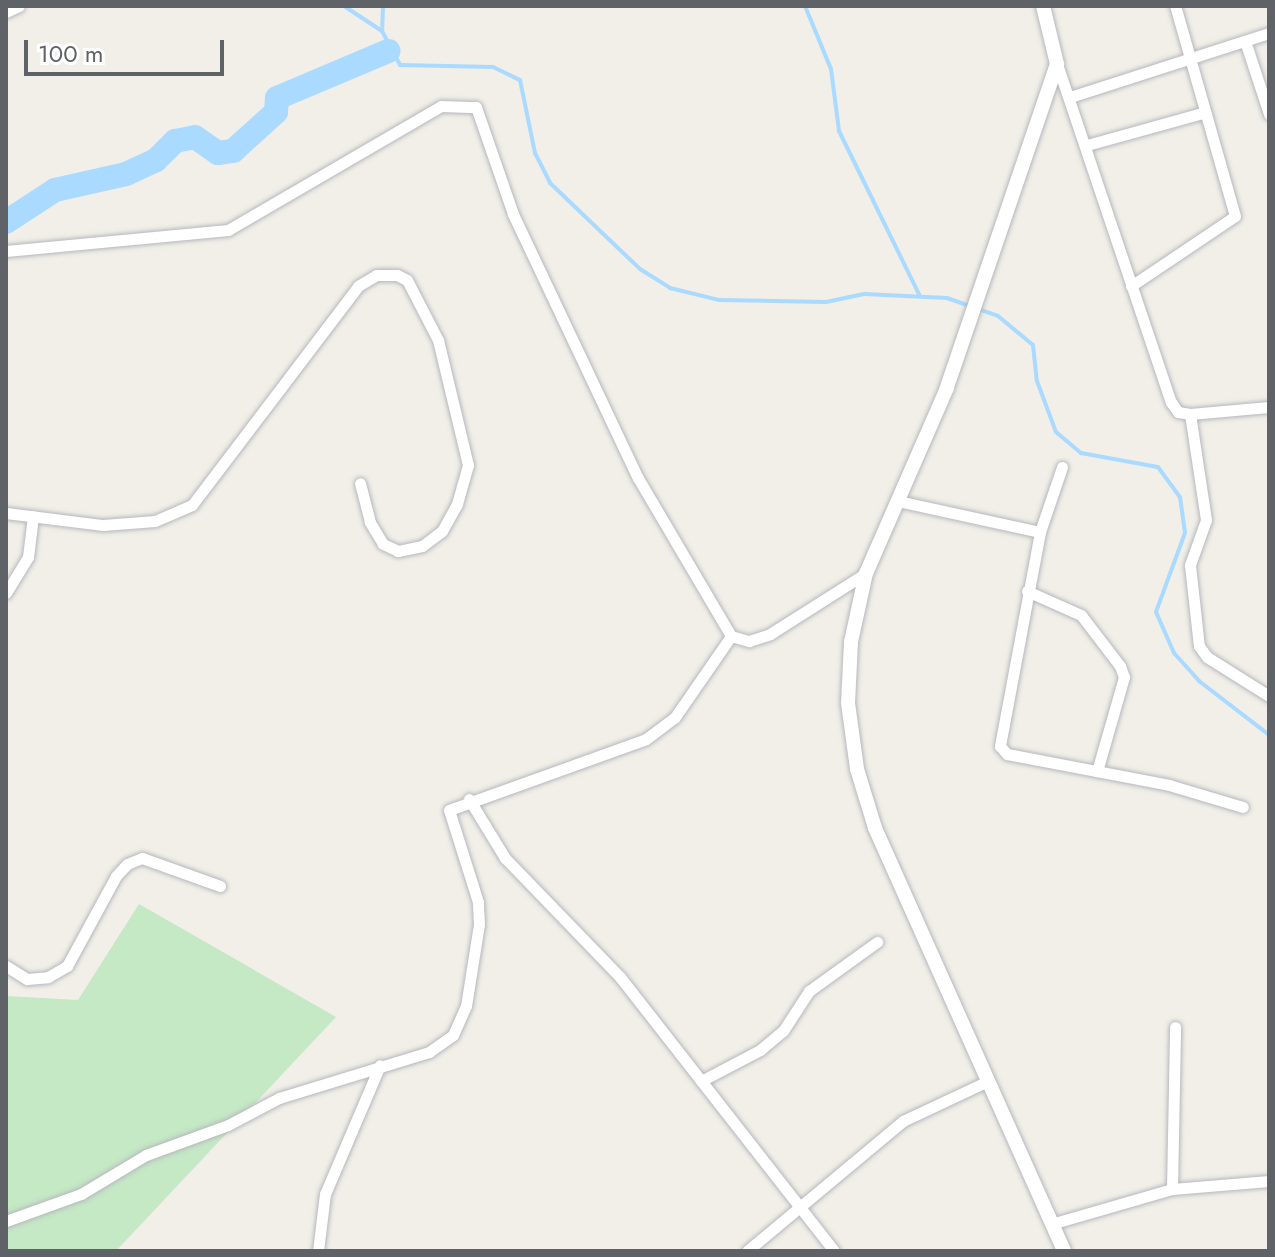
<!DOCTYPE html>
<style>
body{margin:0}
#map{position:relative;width:1275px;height:1257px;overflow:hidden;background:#f1efe8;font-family:Jost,sans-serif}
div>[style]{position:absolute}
.green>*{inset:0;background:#c5e8c5}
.stream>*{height:4px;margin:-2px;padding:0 2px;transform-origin:2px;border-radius:2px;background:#aadaff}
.river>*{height:24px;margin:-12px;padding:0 12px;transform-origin:12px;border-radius:12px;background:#aadaff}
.roads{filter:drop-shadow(0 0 2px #b5b8bc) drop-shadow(0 0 2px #b5b8bc)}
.minor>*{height:11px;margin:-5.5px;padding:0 5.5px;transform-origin:5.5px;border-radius:5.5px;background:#fff}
.tertiary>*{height:14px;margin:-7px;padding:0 7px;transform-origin:7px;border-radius:7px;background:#fff}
span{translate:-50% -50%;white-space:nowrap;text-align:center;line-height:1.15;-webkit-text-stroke:6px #fff;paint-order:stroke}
.frame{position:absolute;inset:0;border:8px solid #5f6368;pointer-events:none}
.scale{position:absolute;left:24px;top:40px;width:200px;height:36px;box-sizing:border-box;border:4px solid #5f6368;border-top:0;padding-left:10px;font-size:24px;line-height:28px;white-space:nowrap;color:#5f6368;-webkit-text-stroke:6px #fff;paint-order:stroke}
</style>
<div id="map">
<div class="green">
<i style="clip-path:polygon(139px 904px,336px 1017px,116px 1251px,6px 1251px,6px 996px,78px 1000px)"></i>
</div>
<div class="stream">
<i style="left:344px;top:6px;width:45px;rotate:33.3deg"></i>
<i style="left:383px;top:6px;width:25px;rotate:92deg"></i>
<i style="left:382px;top:31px;width:38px;rotate:62deg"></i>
<i style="left:400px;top:65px;width:93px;rotate:1.2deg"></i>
<i style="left:493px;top:67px;width:30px;rotate:26deg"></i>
<i style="left:520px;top:80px;width:75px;rotate:78.4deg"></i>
<i style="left:535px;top:153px;width:34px;rotate:63deg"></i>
<i style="left:550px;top:183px;width:124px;rotate:43.7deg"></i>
<i style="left:640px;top:269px;width:36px;rotate:32deg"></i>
<i style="left:670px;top:288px;width:50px;rotate:13.8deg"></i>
<i style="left:719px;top:300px;width:107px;rotate:1.1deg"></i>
<i style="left:826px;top:302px;width:40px;rotate:-12deg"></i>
<i style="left:865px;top:294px;width:82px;rotate:2.8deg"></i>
<i style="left:947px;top:298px;width:54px;rotate:19.4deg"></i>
<i style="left:998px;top:316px;width:45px;rotate:39.6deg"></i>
<i style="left:1033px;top:345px;width:36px;rotate:84deg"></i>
<i style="left:1037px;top:381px;width:54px;rotate:69.6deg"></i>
<i style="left:1056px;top:432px;width:33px;rotate:40deg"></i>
<i style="left:1081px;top:453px;width:78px;rotate:10.3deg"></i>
<i style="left:1158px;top:467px;width:37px;rotate:54deg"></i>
<i style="left:1180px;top:497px;width:36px;rotate:82deg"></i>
<i style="left:1185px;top:533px;width:84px;rotate:110.2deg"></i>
<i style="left:1156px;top:612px;width:45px;rotate:66.3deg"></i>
<i style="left:1174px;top:653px;width:38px;rotate:48deg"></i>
<i style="left:1199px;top:681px;width:88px;rotate:37.6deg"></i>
<i style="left:805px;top:6px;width:68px;rotate:67.6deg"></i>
<i style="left:831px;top:69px;width:63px;rotate:82.6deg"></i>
<i style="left:839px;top:131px;width:184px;rotate:63.9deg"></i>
</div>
<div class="river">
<i style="left:6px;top:222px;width:59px;rotate:-33.1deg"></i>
<i style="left:55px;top:190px;width:73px;rotate:-12.7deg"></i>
<i style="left:126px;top:174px;width:33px;rotate:-25deg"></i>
<i style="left:156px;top:160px;width:27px;rotate:-45deg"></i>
<i style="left:175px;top:141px;width:20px;rotate:-11deg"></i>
<i style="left:195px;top:137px;width:28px;rotate:35deg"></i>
<i style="left:218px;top:153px;width:15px;rotate:-8deg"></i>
<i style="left:233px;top:151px;width:58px;rotate:-42.2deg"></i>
<i style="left:276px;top:112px;width:14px;rotate:-86deg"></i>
<i style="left:277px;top:98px;width:121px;rotate:-22.9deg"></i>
</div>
<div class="roads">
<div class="minor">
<i style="left:6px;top:12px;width:14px;rotate:-25deg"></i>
<i style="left:1245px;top:41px;width:77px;rotate:71.8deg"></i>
<i style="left:1057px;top:64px;width:357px;rotate:71.4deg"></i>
<i style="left:1171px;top:402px;width:12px;rotate:55deg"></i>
<i style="left:1178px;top:412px;width:12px;rotate:9deg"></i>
<i style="left:1190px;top:414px;width:79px;rotate:-5.1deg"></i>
<i style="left:1070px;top:97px;width:209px;rotate:-17.8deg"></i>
<i style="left:1087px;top:145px;width:123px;rotate:-15.5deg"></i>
<i style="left:6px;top:251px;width:223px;rotate:-5.4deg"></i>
<i style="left:228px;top:230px;width:246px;rotate:-30.2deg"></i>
<i style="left:441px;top:106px;width:35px;rotate:2deg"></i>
<i style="left:476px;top:107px;width:113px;rotate:70.9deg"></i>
<i style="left:513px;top:214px;width:292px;rotate:64.7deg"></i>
<i style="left:638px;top:478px;width:183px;rotate:59.5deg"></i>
<i style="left:731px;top:636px;width:19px;rotate:16deg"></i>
<i style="left:749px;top:641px;width:22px;rotate:-18deg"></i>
<i style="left:770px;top:634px;width:114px;rotate:-32.4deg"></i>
<i style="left:1131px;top:286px;width:125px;rotate:-33.9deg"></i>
<i style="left:1235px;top:216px;width:218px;rotate:-105.9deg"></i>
<i style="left:1190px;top:414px;width:107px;rotate:81.4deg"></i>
<i style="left:1206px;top:520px;width:48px;rotate:109.6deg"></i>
<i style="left:1190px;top:565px;width:81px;rotate:83.7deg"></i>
<i style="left:1199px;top:646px;width:14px;rotate:54deg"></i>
<i style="left:1207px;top:657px;width:73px;rotate:32.2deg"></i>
<i style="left:1062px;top:467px;width:69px;rotate:108.7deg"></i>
<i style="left:1040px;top:532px;width:218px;rotate:100.6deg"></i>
<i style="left:1000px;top:746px;width:11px;rotate:49deg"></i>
<i style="left:1007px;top:754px;width:165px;rotate:10.8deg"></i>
<i style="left:1169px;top:785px;width:77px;rotate:16.6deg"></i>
<i style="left:898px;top:501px;width:145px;rotate:12.3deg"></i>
<i style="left:6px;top:513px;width:98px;rotate:7.1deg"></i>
<i style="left:103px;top:525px;width:52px;rotate:-4.4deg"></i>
<i style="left:155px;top:521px;width:40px;rotate:-23.4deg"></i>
<i style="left:192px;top:505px;width:275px;rotate:-52.8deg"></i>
<i style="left:358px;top:286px;width:21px;rotate:-31deg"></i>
<i style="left:376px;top:275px;width:21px"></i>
<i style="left:397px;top:275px;width:11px;rotate:27deg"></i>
<i style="left:407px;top:280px;width:68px;rotate:62.7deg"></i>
<i style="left:438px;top:340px;width:129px;rotate:76.5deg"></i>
<i style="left:468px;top:465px;width:41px;rotate:105.8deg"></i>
<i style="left:457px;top:504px;width:31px;rotate:119deg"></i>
<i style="left:442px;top:531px;width:25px;rotate:143deg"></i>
<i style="left:422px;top:546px;width:25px;rotate:168deg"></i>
<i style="left:398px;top:551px;width:17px;rotate:-155deg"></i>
<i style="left:383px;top:544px;width:26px;rotate:-121deg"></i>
<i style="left:370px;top:522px;width:40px;rotate:-104.4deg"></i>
<i style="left:1027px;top:591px;width:59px;rotate:24deg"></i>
<i style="left:1081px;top:615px;width:64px;rotate:52.6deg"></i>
<i style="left:1120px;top:666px;width:12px;rotate:70deg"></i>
<i style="left:1124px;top:677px;width:98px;rotate:106deg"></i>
<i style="left:6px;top:593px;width:42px;rotate:-58.6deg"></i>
<i style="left:28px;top:557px;width:41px;rotate:-83deg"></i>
<i style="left:469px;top:799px;width:69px;rotate:58.6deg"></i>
<i style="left:505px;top:858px;width:165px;rotate:46deg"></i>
<i style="left:620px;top:977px;width:348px;rotate:52deg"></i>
<i style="left:6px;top:966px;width:25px;rotate:32deg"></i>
<i style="left:27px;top:979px;width:21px;rotate:-5deg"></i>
<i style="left:48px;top:977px;width:22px;rotate:-30deg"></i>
<i style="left:67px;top:966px;width:102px;rotate:-61.4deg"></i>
<i style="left:116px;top:876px;width:16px;rotate:-47deg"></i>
<i style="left:127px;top:864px;width:16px;rotate:-22deg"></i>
<i style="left:142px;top:858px;width:83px;rotate:19.7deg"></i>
<i style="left:701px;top:1081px;width:67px;rotate:-27.7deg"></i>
<i style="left:760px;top:1050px;width:30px;rotate:-40deg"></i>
<i style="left:783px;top:1031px;width:48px;rotate:-57deg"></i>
<i style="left:809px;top:991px;width:84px;rotate:-35.8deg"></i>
<i style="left:1172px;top:1189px;width:162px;rotate:-88.9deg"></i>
<i style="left:6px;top:1221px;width:80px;rotate:-19.8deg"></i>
<i style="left:81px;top:1194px;width:76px;rotate:-31deg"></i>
<i style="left:146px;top:1155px;width:87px;rotate:-20.1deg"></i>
<i style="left:228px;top:1125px;width:58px;rotate:-27.9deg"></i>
<i style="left:279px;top:1098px;width:157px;rotate:-17deg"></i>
<i style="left:429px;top:1052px;width:29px;rotate:-35deg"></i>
<i style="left:453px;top:1035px;width:32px;rotate:-66deg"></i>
<i style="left:466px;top:1006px;width:83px;rotate:-81deg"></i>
<i style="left:479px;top:924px;width:22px;rotate:-93deg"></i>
<i style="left:478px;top:902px;width:96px;rotate:-107.5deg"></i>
<i style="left:449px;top:810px;width:209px;rotate:-19.8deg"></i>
<i style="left:646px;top:739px;width:36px;rotate:-37deg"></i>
<i style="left:675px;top:717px;width:98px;rotate:-55.3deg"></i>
<i style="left:1051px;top:1224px;width:126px;rotate:-16.1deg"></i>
<i style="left:1172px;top:1189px;width:97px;rotate:-4.7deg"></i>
<i style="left:318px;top:1251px;width:57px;rotate:-83deg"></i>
<i style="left:325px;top:1194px;width:140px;rotate:-66.9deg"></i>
<i style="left:747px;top:1251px;width:203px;rotate:-39.8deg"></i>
<i style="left:903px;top:1121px;width:94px;rotate:-25.2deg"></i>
</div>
<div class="tertiary">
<i style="left:1043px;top:6px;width:60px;rotate:76.4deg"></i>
<i style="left:1057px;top:64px;width:342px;rotate:108.8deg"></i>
<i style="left:947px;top:388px;width:202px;rotate:113.6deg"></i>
<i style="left:866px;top:573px;width:71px;rotate:102.3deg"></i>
<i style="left:851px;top:642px;width:61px;rotate:92.8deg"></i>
<i style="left:848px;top:703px;width:67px;rotate:82.2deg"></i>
<i style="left:857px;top:769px;width:62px;rotate:73deg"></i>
<i style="left:875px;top:828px;width:463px;rotate:65.9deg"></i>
</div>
</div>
<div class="frame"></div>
<div class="scale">100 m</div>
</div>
